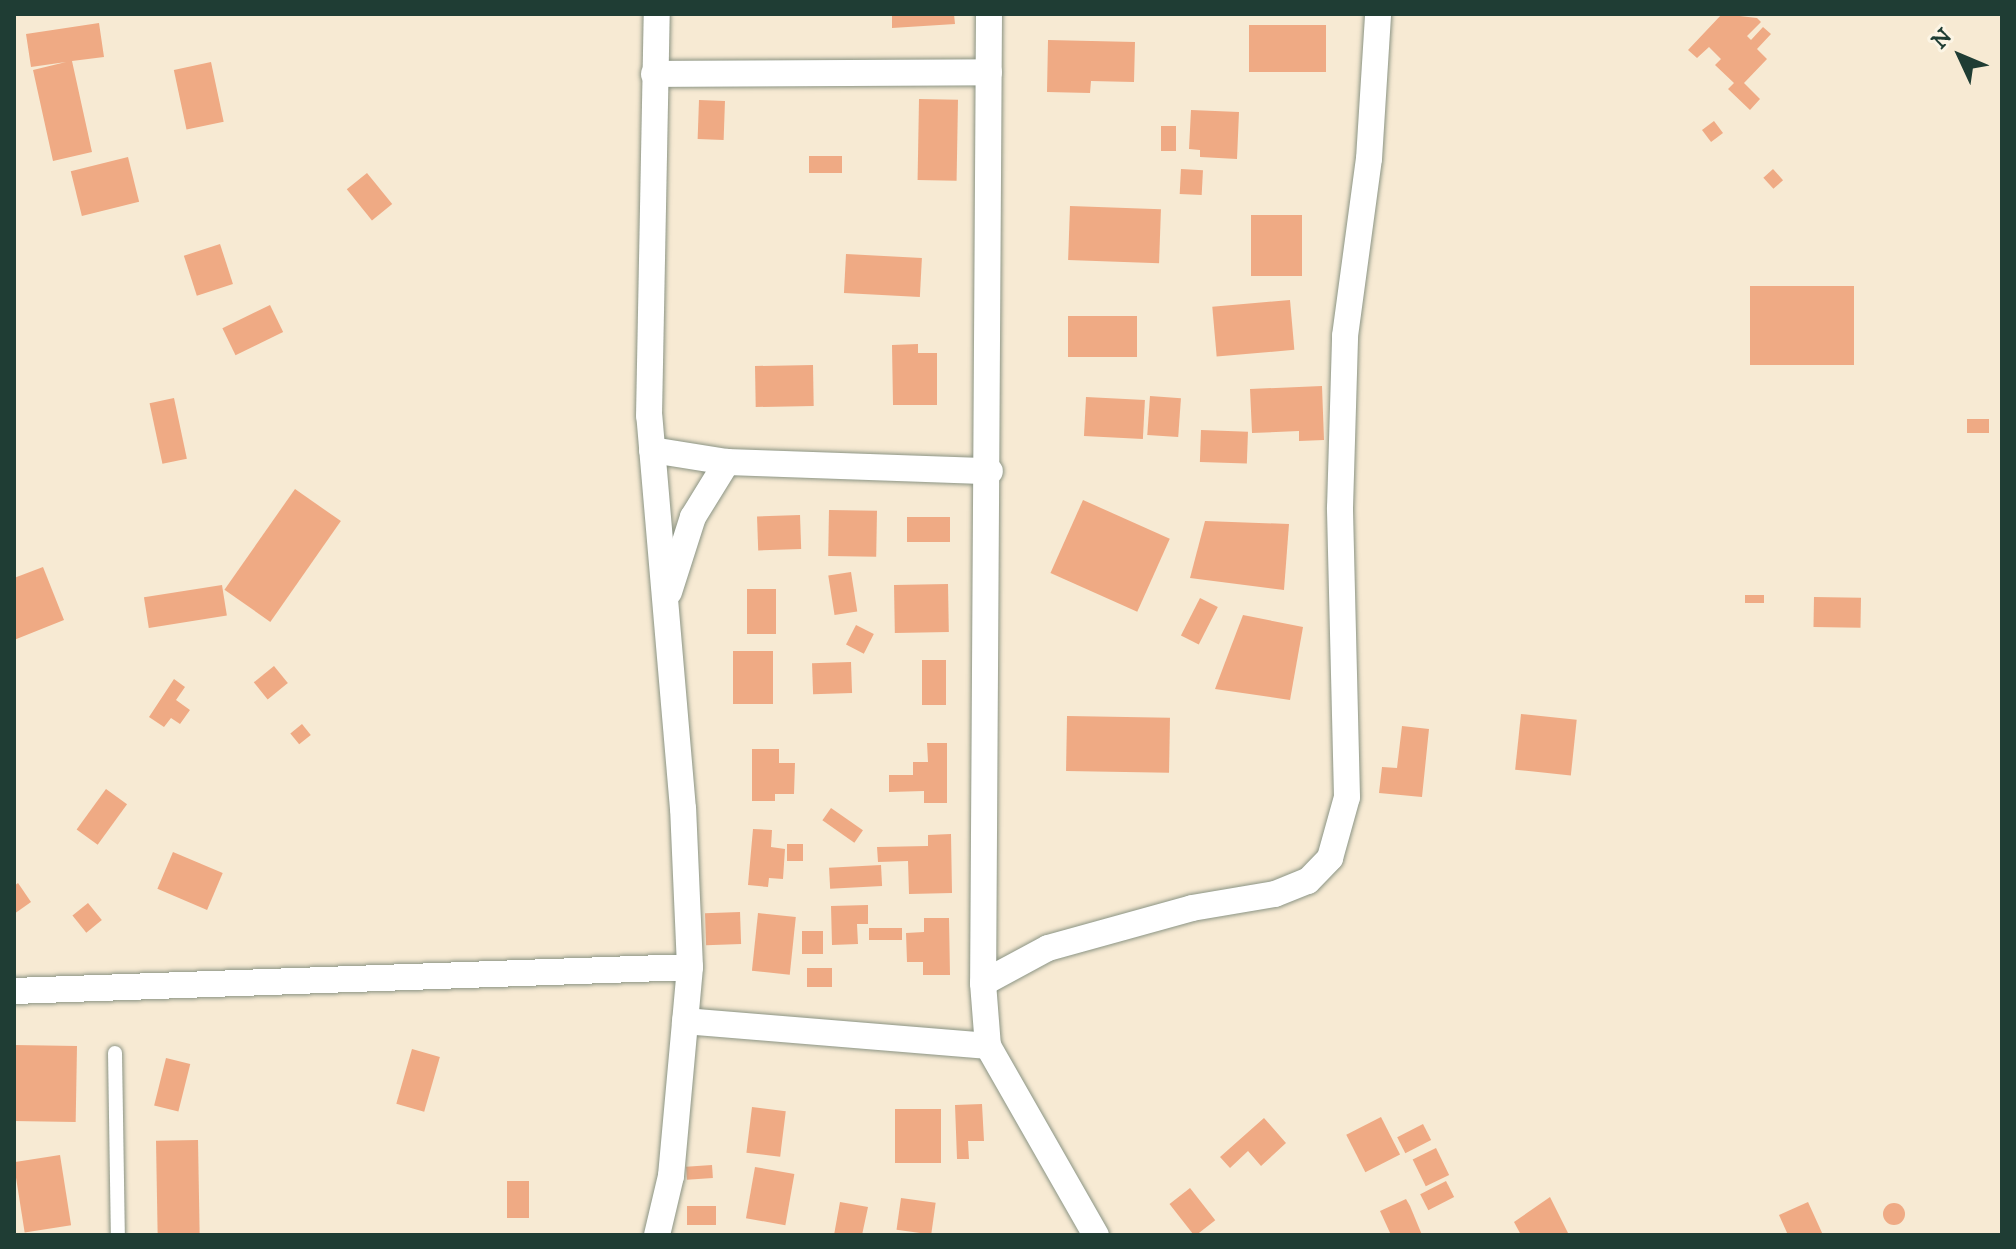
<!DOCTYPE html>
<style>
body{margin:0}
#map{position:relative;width:2016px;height:1249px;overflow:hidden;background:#f7ead3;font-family:"IM FELL DW Pica",serif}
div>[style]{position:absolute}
.building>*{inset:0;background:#efaa84;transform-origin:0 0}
.round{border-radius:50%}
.roads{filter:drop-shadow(0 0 2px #8b9484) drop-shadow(0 0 2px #8b9484)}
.service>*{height:14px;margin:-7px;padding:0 7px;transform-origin:7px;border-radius:7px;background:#fff}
.minor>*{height:26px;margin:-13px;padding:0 13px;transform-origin:13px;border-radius:13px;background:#fff}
span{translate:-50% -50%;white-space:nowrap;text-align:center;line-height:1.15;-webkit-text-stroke:8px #fcf5e5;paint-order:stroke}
.frame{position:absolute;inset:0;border:16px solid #1f3d34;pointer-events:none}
.north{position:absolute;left:1920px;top:16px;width:80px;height:80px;-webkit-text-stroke:6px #fcf5e5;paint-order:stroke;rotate:314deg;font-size:22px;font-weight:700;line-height:32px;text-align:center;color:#1f3d34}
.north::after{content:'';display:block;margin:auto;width:28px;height:36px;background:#1f3d34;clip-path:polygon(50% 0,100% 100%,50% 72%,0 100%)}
</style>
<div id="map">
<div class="building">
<i style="clip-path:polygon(892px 14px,954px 14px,955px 24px,892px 28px)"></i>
<i style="clip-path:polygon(1722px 14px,1757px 18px,1761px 22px,1747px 36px,1751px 40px,1763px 27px,1771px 34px,1757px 49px,1767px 59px,1744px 83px,1760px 99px,1750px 110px,1728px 89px,1734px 83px,1715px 65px,1721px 59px,1709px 47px,1697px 58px,1688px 50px)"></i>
<i style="clip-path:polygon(99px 23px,104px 57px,72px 61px,92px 152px,53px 161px,33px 70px,66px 62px,31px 67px,26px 34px)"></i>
<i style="left:1249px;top:25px;width:77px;height:47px"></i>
<i style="clip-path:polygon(1048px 40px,1135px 42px,1134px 82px,1091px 81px,1090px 93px,1047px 92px)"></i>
<i style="left:211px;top:62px;width:61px;height:38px;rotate:78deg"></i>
<i style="left:919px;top:99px;width:39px;height:81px;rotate:1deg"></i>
<i style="left:699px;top:100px;width:26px;height:39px;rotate:2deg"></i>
<i style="clip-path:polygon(1191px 110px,1239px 112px,1237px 159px,1200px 157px,1200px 150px,1189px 149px)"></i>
<i style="left:1714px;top:121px;width:15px;height:15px;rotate:53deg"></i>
<i style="left:1161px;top:126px;width:15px;height:25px"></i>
<i style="left:842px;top:156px;width:17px;height:33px;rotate:90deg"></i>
<i style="left:128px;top:157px;width:46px;height:59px;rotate:76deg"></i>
<i style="left:1181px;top:169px;width:22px;height:25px;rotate:3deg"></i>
<i style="left:1773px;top:169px;width:15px;height:13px;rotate:48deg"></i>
<i style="left:367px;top:173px;width:40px;height:26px;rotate:51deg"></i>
<i style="left:1070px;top:206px;width:91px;height:54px;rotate:2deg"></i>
<i style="left:1302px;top:215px;width:61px;height:51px;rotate:90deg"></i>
<i style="left:220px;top:244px;width:42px;height:38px;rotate:72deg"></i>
<i style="left:846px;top:254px;width:76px;height:39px;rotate:3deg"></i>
<i style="left:1750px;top:286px;width:104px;height:79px"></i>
<i style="left:1290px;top:300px;width:50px;height:78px;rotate:85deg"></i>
<i style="left:270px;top:305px;width:30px;height:53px;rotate:64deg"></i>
<i style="left:1137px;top:316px;width:41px;height:69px;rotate:90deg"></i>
<i style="clip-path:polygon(918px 344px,918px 353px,937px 353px,937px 405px,893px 405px,892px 345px)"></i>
<i style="left:813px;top:365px;width:41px;height:58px;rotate:89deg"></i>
<i style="clip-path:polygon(1322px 386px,1324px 440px,1299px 441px,1299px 431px,1252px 433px,1250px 389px)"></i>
<i style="left:1150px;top:396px;width:31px;height:39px;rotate:4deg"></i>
<i style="left:1086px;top:397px;width:59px;height:39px;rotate:3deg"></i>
<i style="left:174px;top:398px;width:62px;height:25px;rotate:78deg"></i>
<i style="left:1967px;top:419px;width:22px;height:14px"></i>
<i style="left:1201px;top:430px;width:47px;height:32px;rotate:2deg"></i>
<i style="left:295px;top:489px;width:56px;height:123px;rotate:35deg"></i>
<i style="left:1083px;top:500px;width:95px;height:80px;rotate:24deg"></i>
<i style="left:829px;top:510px;width:48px;height:46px;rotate:1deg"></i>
<i style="left:800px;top:515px;width:34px;height:43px;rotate:88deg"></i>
<i style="left:950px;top:517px;width:25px;height:43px;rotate:90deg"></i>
<i style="clip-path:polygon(1205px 521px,1289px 524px,1284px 590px,1190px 578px)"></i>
<i style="clip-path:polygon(43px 567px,64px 620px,14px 640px,14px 578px)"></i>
<i style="left:851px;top:572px;width:40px;height:23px;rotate:81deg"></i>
<i style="left:948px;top:584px;width:48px;height:54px;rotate:89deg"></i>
<i style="left:222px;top:585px;width:31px;height:79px;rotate:81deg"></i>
<i style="left:747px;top:589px;width:29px;height:45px"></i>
<i style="left:1745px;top:595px;width:19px;height:8px"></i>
<i style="left:1814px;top:597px;width:47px;height:30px;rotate:1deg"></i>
<i style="left:1200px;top:598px;width:20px;height:42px;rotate:27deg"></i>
<i style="clip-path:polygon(1243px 615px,1303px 627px,1290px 700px,1215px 689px)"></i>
<i style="left:856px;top:625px;width:20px;height:22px;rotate:27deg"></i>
<i style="left:773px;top:651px;width:53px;height:40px;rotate:90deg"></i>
<i style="left:922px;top:660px;width:24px;height:45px"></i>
<i style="left:851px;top:662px;width:31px;height:39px;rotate:88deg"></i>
<i style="left:274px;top:666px;width:22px;height:26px;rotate:51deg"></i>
<i style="clip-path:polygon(174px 679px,185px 687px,176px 700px,190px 710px,180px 724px,171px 718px,164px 727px,149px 717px)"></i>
<i style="left:1521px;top:714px;width:56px;height:56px;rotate:6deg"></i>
<i style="left:1067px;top:716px;width:103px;height:55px;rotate:1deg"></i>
<i style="left:302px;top:724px;width:14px;height:15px;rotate:51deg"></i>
<i style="clip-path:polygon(1402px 726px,1429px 729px,1422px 797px,1379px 793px,1382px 767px,1397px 768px)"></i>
<i style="clip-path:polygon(927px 743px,947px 743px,947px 803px,924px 803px,924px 791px,889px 792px,889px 775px,913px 775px,913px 762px,928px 762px)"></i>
<i style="clip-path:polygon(752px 749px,779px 749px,779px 763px,795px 763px,794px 794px,775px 794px,775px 801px,752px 801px)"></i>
<i style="left:106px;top:789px;width:26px;height:50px;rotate:36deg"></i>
<i style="left:831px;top:808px;width:39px;height:15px;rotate:35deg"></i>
<i style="clip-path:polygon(753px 829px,772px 830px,771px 847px,785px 849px,783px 879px,769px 878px,768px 887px,748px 885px)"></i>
<i style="clip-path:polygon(951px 834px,952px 893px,909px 894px,908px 861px,878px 862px,877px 847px,928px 846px,928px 835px)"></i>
<i style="left:787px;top:844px;width:16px;height:17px"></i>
<i style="left:173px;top:852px;width:54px;height:40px;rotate:23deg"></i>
<i style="left:881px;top:865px;width:21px;height:52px;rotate:87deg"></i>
<i style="clip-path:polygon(18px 883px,31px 902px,14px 914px,14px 886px)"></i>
<i style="left:88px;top:903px;width:22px;height:20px;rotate:51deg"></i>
<i style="clip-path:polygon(868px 905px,868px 924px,857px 924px,858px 944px,832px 945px,831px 906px)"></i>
<i style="left:740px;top:912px;width:32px;height:35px;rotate:88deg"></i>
<i style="left:758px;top:913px;width:38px;height:58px;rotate:6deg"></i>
<i style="clip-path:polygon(924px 918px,949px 918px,950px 975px,923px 975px,923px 962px,907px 962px,906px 933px,924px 932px)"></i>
<i style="left:869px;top:928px;width:33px;height:12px"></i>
<i style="left:802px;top:931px;width:21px;height:23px"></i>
<i style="left:832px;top:968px;width:19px;height:25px;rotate:90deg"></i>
<i style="left:14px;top:1045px;width:63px;height:76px;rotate:1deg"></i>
<i style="left:412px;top:1049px;width:29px;height:57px;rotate:16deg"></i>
<i style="left:166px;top:1058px;width:25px;height:49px;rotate:14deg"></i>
<i style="clip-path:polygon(982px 1104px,984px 1141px,968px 1141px,969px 1159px,957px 1159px,955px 1105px)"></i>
<i style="left:752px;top:1107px;width:34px;height:46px;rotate:7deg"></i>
<i style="left:895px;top:1109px;width:46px;height:54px"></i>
<i style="left:1381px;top:1117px;width:42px;height:39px;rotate:63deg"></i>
<i style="clip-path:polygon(1264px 1118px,1286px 1143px,1261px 1166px,1248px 1151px,1230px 1168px,1220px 1157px)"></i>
<i style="left:1423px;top:1124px;width:18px;height:29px;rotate:63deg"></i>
<i style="left:198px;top:1140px;width:95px;height:42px;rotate:89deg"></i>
<i style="left:1436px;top:1148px;width:30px;height:26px;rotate:64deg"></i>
<i style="left:60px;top:1155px;width:71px;height:47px;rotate:81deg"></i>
<i style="left:712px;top:1165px;width:13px;height:26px;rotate:86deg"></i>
<i style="left:755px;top:1167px;width:40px;height:52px;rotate:10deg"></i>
<i style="left:507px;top:1181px;width:22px;height:37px"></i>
<i style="left:1446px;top:1181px;width:18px;height:29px;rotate:63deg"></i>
<i style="left:1190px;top:1188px;width:41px;height:26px;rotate:52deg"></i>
<i style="clip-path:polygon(1550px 1197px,1569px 1235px,1521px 1235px,1514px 1222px)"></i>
<i style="left:901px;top:1198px;width:35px;height:32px;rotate:8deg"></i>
<i style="clip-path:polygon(1406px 1199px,1410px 1206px,1422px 1235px,1391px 1235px,1380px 1211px)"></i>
<i style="clip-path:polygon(840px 1202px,868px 1207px,862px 1235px,834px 1235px)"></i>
<i style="clip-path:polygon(1808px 1202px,1823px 1235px,1788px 1235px,1779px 1215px)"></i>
<i class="round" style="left:1883px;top:1203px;width:22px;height:22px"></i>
<i style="left:716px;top:1206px;width:19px;height:29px;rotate:90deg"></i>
</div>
<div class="roads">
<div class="service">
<i style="left:115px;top:1053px;width:182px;rotate:89.1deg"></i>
</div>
<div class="minor">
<i style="left:989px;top:14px;width:969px;rotate:90.35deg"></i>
<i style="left:983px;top:983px;width:63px;rotate:85.5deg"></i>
<i style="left:988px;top:1046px;width:218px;rotate:60.3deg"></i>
<i style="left:654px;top:74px;width:335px;rotate:-0.3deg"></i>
<i style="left:652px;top:450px;width:76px;rotate:9.1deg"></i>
<i style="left:727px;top:462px;width:263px;rotate:2deg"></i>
<i style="left:669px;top:592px;width:79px;rotate:-72.3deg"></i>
<i style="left:693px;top:517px;width:65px;rotate:-58.3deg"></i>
<i style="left:983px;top:983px;width:74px;rotate:-28.3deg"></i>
<i style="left:1048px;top:948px;width:149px;rotate:-15.5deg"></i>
<i style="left:1192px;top:908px;width:84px;rotate:-9.6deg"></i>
<i style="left:1275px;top:894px;width:35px;rotate:-22deg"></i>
<i style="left:1308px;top:881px;width:32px;rotate:-46deg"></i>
<i style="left:1330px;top:858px;width:63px;rotate:-74.4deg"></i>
<i style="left:1347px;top:797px;width:289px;rotate:-91.4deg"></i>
<i style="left:1340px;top:508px;width:172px;rotate:-88.3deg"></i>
<i style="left:1345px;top:336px;width:179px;rotate:-82.3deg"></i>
<i style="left:1369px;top:159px;width:145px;rotate:-86.4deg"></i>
<i style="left:14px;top:991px;width:676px;rotate:-2.03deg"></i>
<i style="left:685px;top:1021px;width:304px;rotate:4.7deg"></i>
<i style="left:657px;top:1235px;width:61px;rotate:-76.7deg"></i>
<i style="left:671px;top:1176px;width:210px;rotate:-84.8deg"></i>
<i style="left:690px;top:967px;width:158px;rotate:-92.5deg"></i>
<i style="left:683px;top:809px;width:394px;rotate:-94.9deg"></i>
<i style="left:649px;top:416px;width:402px;rotate:-88.9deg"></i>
</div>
</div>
<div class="frame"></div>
<div class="north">N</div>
</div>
